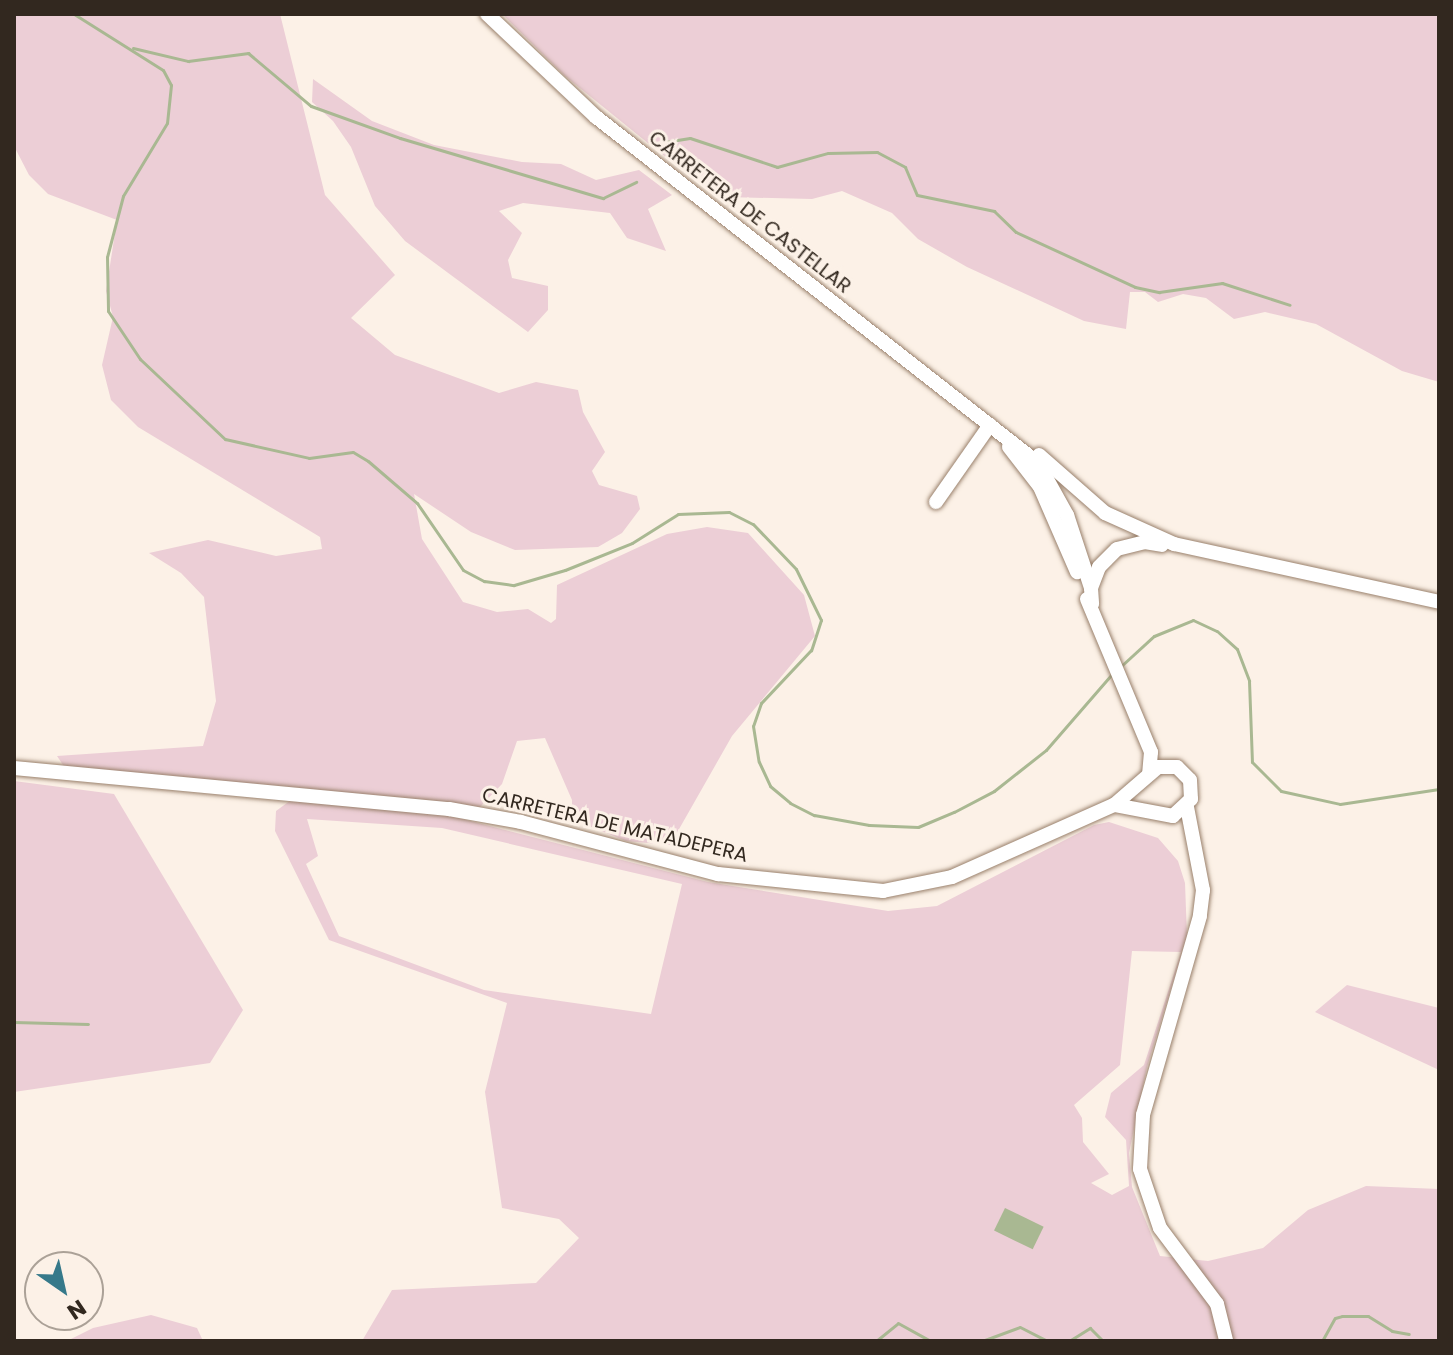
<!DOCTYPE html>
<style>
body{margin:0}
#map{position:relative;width:1453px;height:1355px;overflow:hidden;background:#fcf1e7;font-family:Poppins,sans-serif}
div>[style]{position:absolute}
.green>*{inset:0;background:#ecced6}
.water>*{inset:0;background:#a9b892;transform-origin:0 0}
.stream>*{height:3px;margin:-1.5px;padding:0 1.5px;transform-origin:1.5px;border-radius:1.5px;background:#a9b892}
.roads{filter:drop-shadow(0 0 2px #99806b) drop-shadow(0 0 2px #99806b)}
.minor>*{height:14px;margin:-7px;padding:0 7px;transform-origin:7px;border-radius:7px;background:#fff}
span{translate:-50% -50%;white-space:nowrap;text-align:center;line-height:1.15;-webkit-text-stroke:6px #fcf1e7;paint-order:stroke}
.street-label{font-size:20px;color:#32281f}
.frame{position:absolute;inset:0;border:16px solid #32281f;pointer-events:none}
.north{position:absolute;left:24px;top:1251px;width:80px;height:80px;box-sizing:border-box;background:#fcf1e7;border:2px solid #aba197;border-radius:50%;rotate:146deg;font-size:22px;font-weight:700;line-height:32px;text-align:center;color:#32281f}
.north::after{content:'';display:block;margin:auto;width:28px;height:36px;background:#36798a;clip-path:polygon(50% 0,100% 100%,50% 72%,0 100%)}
</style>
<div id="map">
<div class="green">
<i style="clip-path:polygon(14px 14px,280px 14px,325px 195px,395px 275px,351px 318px,395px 355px,499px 393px,536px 382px,578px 390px,583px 412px,605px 452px,592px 471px,599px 485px,637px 496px,640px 509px,622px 533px,598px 547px,515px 550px,471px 532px,414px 494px,422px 539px,463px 602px,497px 612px,528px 609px,551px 623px,556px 619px,557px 585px,667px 534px,707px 527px,748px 533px,804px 595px,815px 636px,732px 736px,670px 845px,626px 841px,572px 819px,572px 800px,545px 738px,517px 741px,502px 784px,480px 807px,65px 768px,57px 756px,203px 746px,216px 701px,204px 597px,181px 573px,149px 553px,208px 540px,276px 556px,322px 549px,320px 537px,138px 427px,111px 400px,102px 365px,113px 317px,106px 291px,117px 220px,48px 194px,29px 175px,14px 146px)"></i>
<i style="clip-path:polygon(502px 14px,1439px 14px,1439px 382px,1402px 371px,1316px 324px,1265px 312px,1234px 319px,1206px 298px,1183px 294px,1158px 302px,1145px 292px,1130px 292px,1126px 329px,1084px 321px,967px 267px,918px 239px,892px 213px,842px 191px,812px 199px,726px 197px,659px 152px,565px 76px)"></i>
<i style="clip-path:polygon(313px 79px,372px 121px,434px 145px,522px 162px,561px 164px,596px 180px,639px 170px,672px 195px,648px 209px,666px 251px,627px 238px,610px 213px,523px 203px,499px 211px,522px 233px,508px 260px,512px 278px,548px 286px,548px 310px,528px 332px,405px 241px,375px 206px,351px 147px,333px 121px,312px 102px)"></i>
<i style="clip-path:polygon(14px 781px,114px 794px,243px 1010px,210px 1063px,14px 1092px)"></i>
<i style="clip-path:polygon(evenodd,291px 800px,451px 816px,708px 882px,888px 911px,937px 906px,1094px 825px,1109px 822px,1158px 838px,1178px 861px,1185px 883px,1187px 936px,1147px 1067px,1129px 1153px,1132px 1187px,1160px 1256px,1208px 1261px,1263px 1248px,1308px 1210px,1366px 1186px,1439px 1189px,1439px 1341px,362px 1341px,392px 1290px,536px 1283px,579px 1238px,559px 1219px,502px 1208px,485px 1092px,507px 1003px,329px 940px,275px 831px,276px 811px,291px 800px,307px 819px,442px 828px,682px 884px,651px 1014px,484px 990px,339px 936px,306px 864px,318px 856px,307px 819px,291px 800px,1132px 951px,1181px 952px,1144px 1065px,1111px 1093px,1105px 1117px,1126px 1140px,1129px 1186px,1112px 1195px,1091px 1183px,1109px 1174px,1083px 1142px,1082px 1118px,1074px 1105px,1120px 1065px,1132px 951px)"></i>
<i style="clip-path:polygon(1347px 985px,1439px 1008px,1439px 1070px,1315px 1012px)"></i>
<i style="clip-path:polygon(151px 1315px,197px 1328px,203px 1341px,67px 1341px,93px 1328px)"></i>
</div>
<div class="water">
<i style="left:1005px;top:1208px;width:43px;height:25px;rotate:26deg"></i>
</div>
<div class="stream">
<i style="left:74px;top:14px;width:105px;rotate:32.2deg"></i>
<i style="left:163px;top:70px;width:17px;rotate:62deg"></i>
<i style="left:171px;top:85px;width:38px;rotate:96deg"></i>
<i style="left:167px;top:123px;width:85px;rotate:121.1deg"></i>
<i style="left:123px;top:196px;width:63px;rotate:104.7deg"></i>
<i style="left:107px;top:257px;width:54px;rotate:88.9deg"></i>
<i style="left:108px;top:311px;width:58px;rotate:56.3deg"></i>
<i style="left:140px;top:359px;width:117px;rotate:43.3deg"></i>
<i style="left:225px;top:439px;width:86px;rotate:12.7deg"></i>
<i style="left:309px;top:458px;width:44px;rotate:-7.8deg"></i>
<i style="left:353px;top:452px;width:17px;rotate:31deg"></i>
<i style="left:368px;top:461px;width:65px;rotate:40.6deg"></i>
<i style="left:417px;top:503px;width:81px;rotate:55.5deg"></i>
<i style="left:463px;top:570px;width:24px;rotate:28deg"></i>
<i style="left:484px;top:581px;width:30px;rotate:8deg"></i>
<i style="left:514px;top:585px;width:53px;rotate:-16.4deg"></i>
<i style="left:565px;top:570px;width:72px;rotate:-21.9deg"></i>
<i style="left:632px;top:543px;width:54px;rotate:-32.2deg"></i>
<i style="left:678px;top:514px;width:51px;rotate:-2.2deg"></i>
<i style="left:729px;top:512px;width:27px;rotate:27deg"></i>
<i style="left:753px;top:524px;width:62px;rotate:46.3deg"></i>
<i style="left:796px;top:569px;width:57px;rotate:63.9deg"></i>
<i style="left:821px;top:620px;width:32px;rotate:108deg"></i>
<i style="left:811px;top:650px;width:73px;rotate:133.3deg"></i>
<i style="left:761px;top:703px;width:24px;rotate:109deg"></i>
<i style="left:753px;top:726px;width:36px;rotate:81deg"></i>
<i style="left:759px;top:762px;width:26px;rotate:65deg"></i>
<i style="left:770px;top:786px;width:26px;rotate:40deg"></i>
<i style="left:790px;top:803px;width:27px;rotate:27deg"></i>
<i style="left:814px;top:815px;width:56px;rotate:10.3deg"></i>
<i style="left:869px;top:825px;width:49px;rotate:2.3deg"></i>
<i style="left:918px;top:827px;width:39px;rotate:-23deg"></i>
<i style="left:954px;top:812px;width:45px;rotate:-27.7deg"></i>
<i style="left:994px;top:791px;width:66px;rotate:-38.3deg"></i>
<i style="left:1046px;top:750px;width:99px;rotate:-49.1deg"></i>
<i style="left:133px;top:48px;width:57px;rotate:13.3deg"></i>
<i style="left:188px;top:61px;width:61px;rotate:-7.6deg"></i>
<i style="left:248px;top:53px;width:82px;rotate:40.1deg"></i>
<i style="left:311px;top:106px;width:95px;rotate:19.8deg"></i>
<i style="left:400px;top:138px;width:212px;rotate:16.5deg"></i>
<i style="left:603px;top:198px;width:37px;rotate:-26deg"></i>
<i style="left:665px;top:142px;width:25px;rotate:-9deg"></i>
<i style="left:690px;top:138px;width:92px;rotate:18.4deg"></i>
<i style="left:777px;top:167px;width:53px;rotate:-15.4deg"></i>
<i style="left:828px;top:153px;width:49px;rotate:-1.2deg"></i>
<i style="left:877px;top:152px;width:32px;rotate:28deg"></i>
<i style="left:905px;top:167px;width:30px;rotate:67deg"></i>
<i style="left:917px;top:195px;width:79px;rotate:11.7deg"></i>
<i style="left:994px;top:211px;width:30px;rotate:44deg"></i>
<i style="left:1016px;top:232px;width:131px;rotate:24.8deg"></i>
<i style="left:1135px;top:287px;width:25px;rotate:12deg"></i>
<i style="left:1159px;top:292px;width:64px;rotate:-8.1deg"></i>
<i style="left:1222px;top:283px;width:71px;rotate:17.9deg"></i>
<i style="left:1120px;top:667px;width:46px;rotate:-42.4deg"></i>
<i style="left:1154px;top:636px;width:42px;rotate:-22.3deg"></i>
<i style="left:1193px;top:620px;width:26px;rotate:25deg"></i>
<i style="left:1217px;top:631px;width:27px;rotate:42deg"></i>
<i style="left:1237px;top:649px;width:34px;rotate:69deg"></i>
<i style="left:1249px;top:681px;width:81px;rotate:87.9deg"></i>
<i style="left:1252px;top:762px;width:41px;rotate:45deg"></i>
<i style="left:1281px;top:791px;width:60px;rotate:12.4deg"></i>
<i style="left:1340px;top:804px;width:100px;rotate:-8.6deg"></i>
<i style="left:14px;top:1022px;width:74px;rotate:1.5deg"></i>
<i style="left:876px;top:1341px;width:28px;rotate:-39deg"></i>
<i style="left:898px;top:1323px;width:38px;rotate:29deg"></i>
<i style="left:982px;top:1341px;width:40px;rotate:-20.2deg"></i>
<i style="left:1020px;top:1327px;width:31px;rotate:27deg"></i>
<i style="left:1069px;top:1341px;width:25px;rotate:-32deg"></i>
<i style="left:1090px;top:1328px;width:18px;rotate:45deg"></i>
<i style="left:1322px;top:1341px;width:26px;rotate:-61deg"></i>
<i style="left:1335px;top:1318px;width:7px;rotate:-16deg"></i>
<i style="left:1342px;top:1316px;width:26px"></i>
<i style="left:1368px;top:1316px;width:28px;rotate:32deg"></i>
<i style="left:1392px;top:1331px;width:17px;rotate:10deg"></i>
</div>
<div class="roads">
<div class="minor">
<i style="left:487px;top:14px;width:150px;rotate:43.4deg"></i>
<i style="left:596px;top:117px;width:561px;rotate:38.05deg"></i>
<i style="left:1038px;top:463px;width:60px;rotate:60.9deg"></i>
<i style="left:1067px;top:515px;width:77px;rotate:71.8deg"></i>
<i style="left:1091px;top:588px;width:16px;rotate:86deg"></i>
<i style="left:1009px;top:447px;width:51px;rotate:52.2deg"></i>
<i style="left:1040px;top:487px;width:93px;rotate:66.5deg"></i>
<i style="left:1039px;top:455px;width:88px;rotate:41.3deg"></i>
<i style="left:1105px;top:513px;width:76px;rotate:24.2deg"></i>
<i style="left:1174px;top:544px;width:271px;rotate:12.3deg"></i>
<i style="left:936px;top:502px;width:94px;rotate:-55deg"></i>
<i style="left:1091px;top:588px;width:22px;rotate:-69deg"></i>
<i style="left:1099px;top:567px;width:25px;rotate:-45deg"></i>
<i style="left:1117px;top:549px;width:29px;rotate:-14deg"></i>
<i style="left:1145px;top:542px;width:17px;rotate:10deg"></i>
<i style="left:1087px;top:599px;width:166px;rotate:67.3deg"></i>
<i style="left:1151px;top:752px;width:21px;rotate:95deg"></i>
<i style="left:14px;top:768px;width:437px;rotate:5.4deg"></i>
<i style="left:449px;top:809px;width:73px;rotate:10.2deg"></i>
<i style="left:521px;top:822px;width:204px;rotate:14.8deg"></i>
<i style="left:718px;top:874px;width:166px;rotate:5.9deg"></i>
<i style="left:883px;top:891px;width:70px;rotate:-11.5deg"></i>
<i style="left:952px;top:877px;width:177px;rotate:-24deg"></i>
<i style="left:1114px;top:805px;width:58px;rotate:-40.8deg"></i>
<i style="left:1158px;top:767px;width:19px"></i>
<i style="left:1177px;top:767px;width:18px;rotate:45deg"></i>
<i style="left:1190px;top:780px;width:19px;rotate:87deg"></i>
<i style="left:1191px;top:799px;width:25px;rotate:137deg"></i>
<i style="left:1173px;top:816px;width:60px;rotate:-169.4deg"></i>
<i style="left:1187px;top:807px;width:85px;rotate:79.1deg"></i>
<i style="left:1203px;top:890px;width:26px;rotate:97deg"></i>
<i style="left:1200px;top:916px;width:207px;rotate:106deg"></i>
<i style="left:1143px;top:1115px;width:54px;rotate:93.2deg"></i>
<i style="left:1140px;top:1169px;width:62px;rotate:71.3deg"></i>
<i style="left:1160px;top:1228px;width:95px;rotate:53.1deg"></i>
<i style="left:1217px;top:1304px;width:38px;rotate:76deg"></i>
</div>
</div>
<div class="street-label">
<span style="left:750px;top:212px;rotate:38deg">CARRETERA DE CASTELLAR</span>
<span style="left:615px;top:825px;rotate:13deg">CARRETERA DE MATADEPERA</span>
</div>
<div class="frame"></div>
<div class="north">N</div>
</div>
